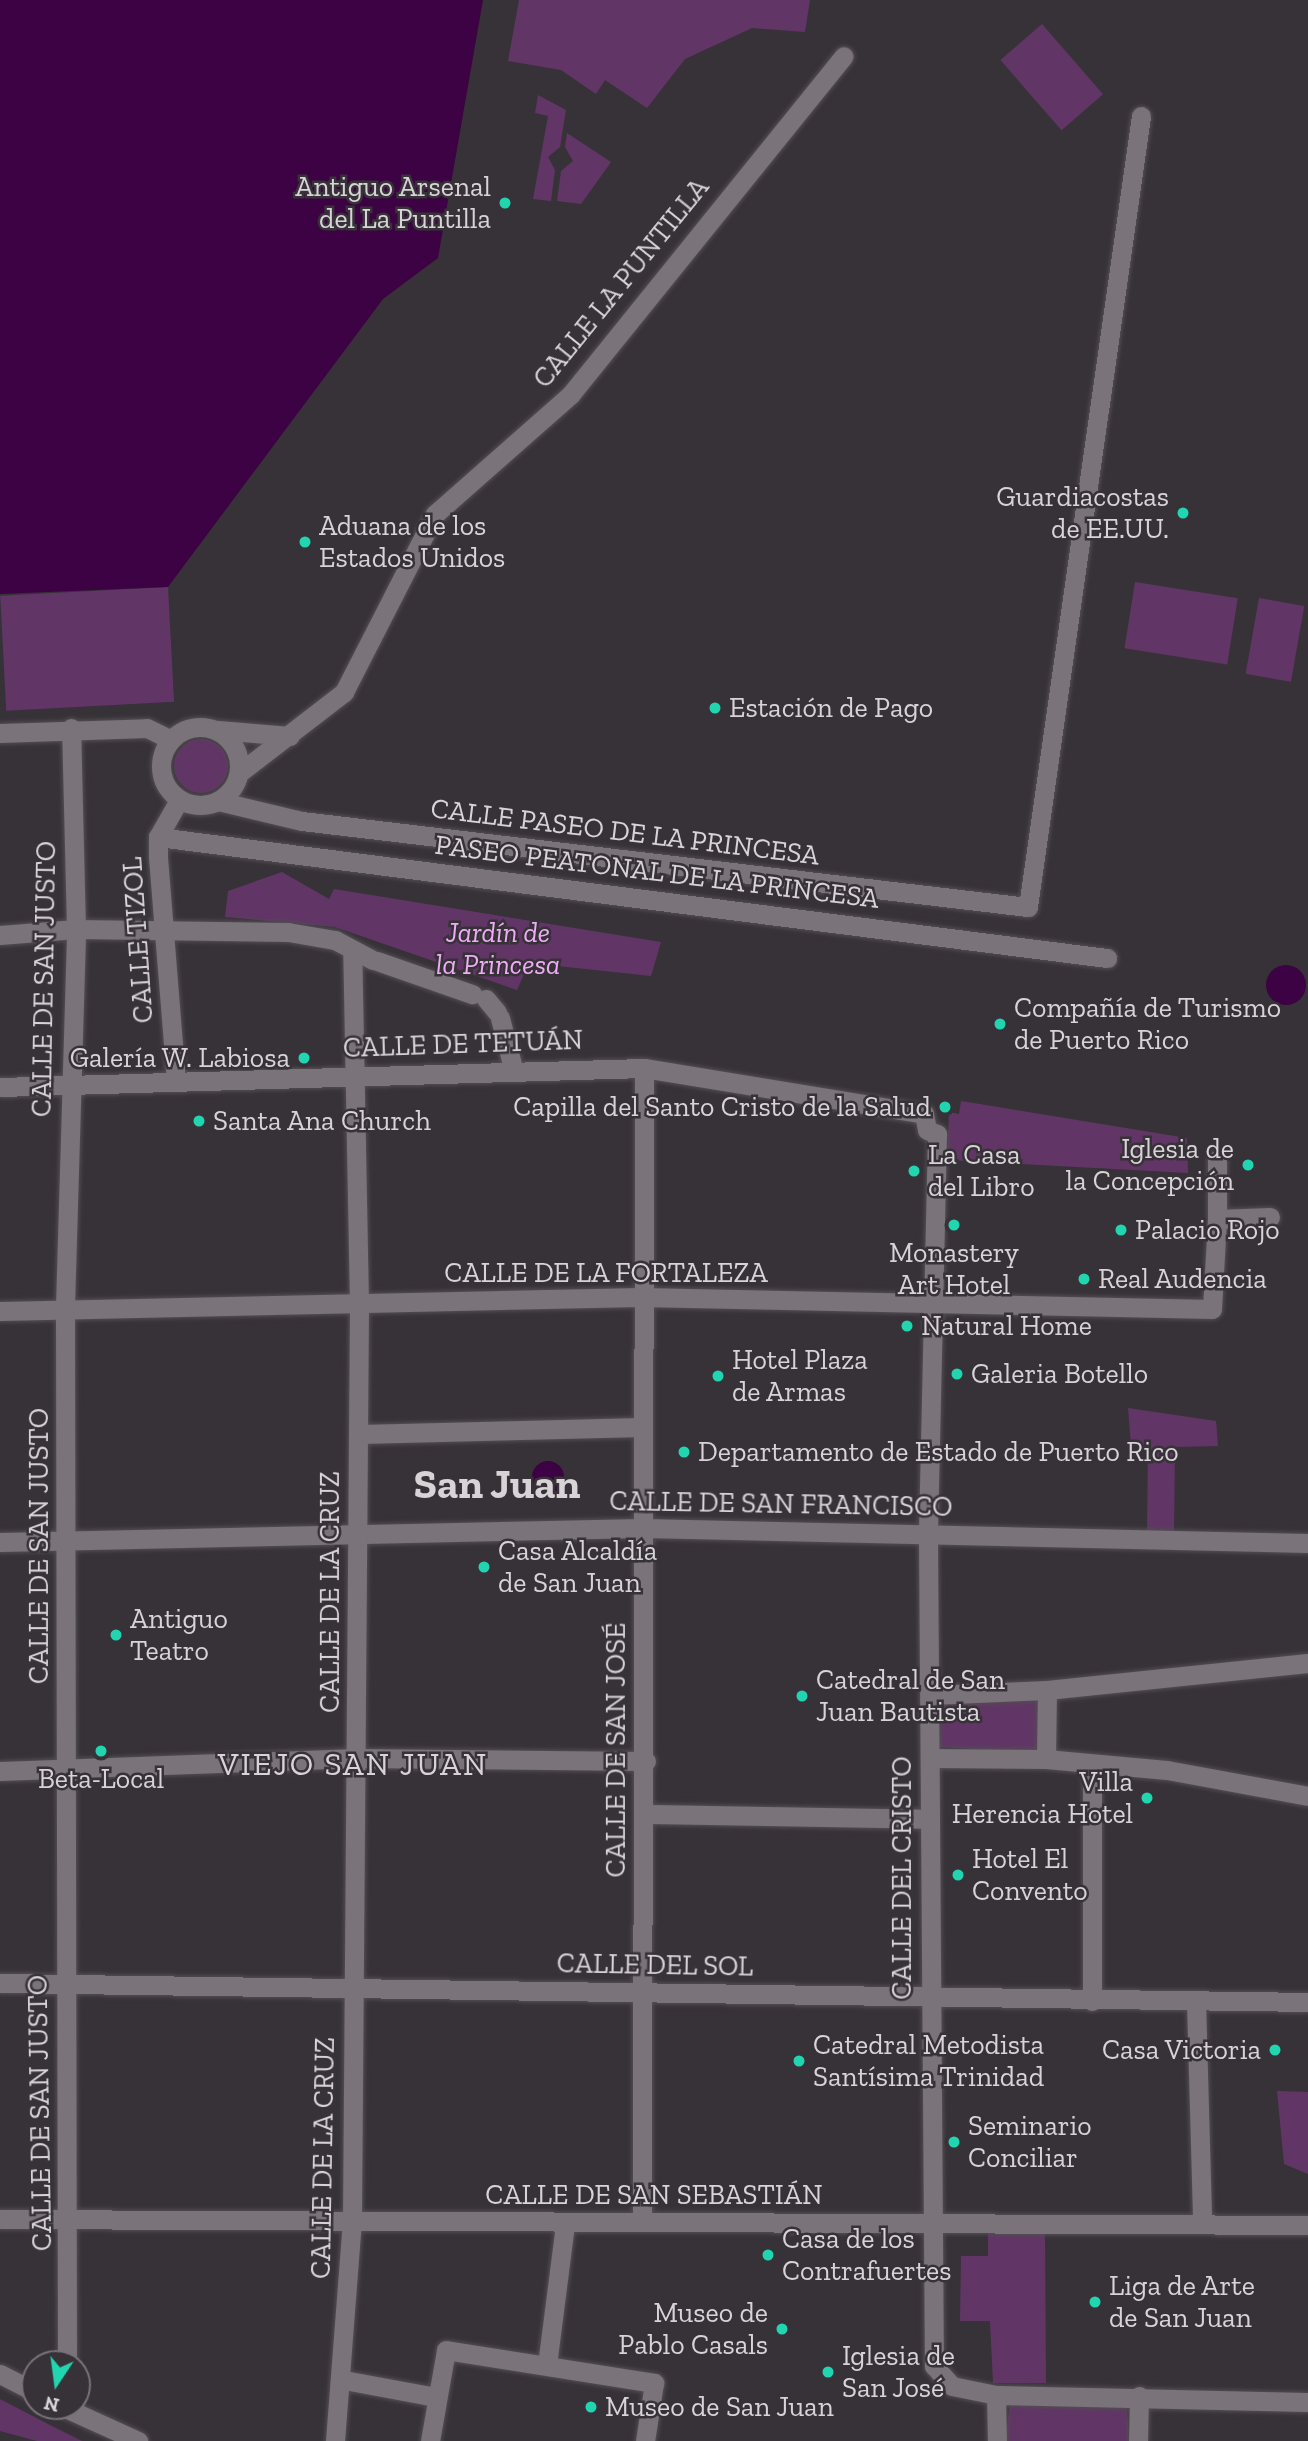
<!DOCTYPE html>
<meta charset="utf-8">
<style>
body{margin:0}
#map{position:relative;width:1308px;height:2441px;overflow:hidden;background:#373238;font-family:"Zilla Slab",serif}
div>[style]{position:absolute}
.green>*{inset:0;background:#613666;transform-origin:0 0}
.round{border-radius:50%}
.water>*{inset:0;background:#3d0243}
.roads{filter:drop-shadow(0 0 2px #534e53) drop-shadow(0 0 2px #534e53)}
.street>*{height:19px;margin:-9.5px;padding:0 9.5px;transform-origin:9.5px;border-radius:9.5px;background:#7a737a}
.street>.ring{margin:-9.5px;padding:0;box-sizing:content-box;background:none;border:19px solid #7a737a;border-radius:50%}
.dots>*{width:19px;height:19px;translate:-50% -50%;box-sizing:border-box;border:4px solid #373238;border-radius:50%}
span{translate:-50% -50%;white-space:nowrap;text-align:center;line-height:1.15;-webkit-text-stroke:5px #373238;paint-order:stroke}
.poi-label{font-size:28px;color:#d7d3d7}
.right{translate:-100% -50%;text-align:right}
.left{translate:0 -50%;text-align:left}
.street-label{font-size:28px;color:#d7d3d7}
.park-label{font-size:28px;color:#eeadf5;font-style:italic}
.quarter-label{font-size:32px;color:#d7d3d7;letter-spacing:2px}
.town-label{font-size:42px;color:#d7d3d7;font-weight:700}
.north{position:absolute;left:21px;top:2350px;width:70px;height:70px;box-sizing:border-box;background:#373238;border:2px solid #777278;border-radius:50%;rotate:193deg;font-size:19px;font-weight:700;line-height:28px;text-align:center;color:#d7d3d7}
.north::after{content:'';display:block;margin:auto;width:24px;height:32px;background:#20d5b0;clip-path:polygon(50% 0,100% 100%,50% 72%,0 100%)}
</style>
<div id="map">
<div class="green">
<i style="clip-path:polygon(519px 0,810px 0,805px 32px,752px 28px,685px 59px,647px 108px,605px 80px,596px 94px,561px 70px,508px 61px)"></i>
<i style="left:1042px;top:24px;width:93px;height:55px;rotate:49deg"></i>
<i style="clip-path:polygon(538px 95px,566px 110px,560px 147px,548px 157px,555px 170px,551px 201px,533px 199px,548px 116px,535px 113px)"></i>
<i style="clip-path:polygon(567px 133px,611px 162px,581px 204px,557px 201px,561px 171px,573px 161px,565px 147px)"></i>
<i style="left:1135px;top:582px;width:104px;height:67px;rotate:9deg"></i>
<i style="left:168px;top:587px;width:115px;height:168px;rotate:87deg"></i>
<i style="left:1259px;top:598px;width:46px;height:77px;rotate:10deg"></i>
<i class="round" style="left:174px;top:739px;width:54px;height:54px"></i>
<i style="clip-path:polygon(282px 872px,329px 899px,334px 889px,661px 942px,651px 976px,529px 963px,517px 990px,335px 927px,225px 917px,228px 891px)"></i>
<i style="clip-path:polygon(961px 1101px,1187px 1138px,1188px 1173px,947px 1160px,949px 1112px,959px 1114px)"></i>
<i style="clip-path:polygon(1128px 1408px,1216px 1421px,1218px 1446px,1175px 1447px,1174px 1533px,1147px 1533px,1148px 1445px,1131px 1445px)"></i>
<i style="clip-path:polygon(1041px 1698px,1041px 1753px,939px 1747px,942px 1703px)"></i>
<i style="clip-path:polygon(1277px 2091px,1308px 2092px,1308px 2174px,1284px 2164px)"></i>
<i style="clip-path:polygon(1045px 2230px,1046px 2383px,993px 2383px,990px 2321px,960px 2321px,961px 2256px,988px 2256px,988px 2233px)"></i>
<i style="clip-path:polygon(0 2399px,46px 2423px,82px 2441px,37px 2441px,0 2431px)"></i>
<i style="clip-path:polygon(1010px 2403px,1127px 2407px,1129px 2441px,1005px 2441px)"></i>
</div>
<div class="water">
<i style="clip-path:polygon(0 0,483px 0,438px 258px,383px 299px,168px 587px,0 594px)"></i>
<i class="round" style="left:1266px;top:965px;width:40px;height:40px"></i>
<i class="round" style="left:532px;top:1461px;width:32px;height:32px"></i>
</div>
<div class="roads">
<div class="street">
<i class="ring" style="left:161px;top:727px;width:59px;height:59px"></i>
<i style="left:218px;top:730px;width:72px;rotate:4.8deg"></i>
<i style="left:0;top:733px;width:147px;rotate:-1.9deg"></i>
<i style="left:147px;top:728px;width:25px;rotate:26deg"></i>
<i style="left:239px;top:773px;width:133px;rotate:-37.6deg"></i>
<i style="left:344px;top:692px;width:200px;rotate:-62.9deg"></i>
<i style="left:435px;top:514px;width:181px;rotate:-41.4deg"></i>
<i style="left:571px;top:394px;width:434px;rotate:-51.1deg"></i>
<i style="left:218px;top:801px;width:86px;rotate:13.4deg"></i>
<i style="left:302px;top:821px;width:731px;rotate:6.76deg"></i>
<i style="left:1028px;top:907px;width:799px;rotate:-81.87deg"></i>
<i style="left:158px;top:837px;width:957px;rotate:7.27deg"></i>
<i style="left:0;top:935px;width:76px;rotate:-4.5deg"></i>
<i style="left:76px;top:929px;width:212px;rotate:0.8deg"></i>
<i style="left:288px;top:932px;width:48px;rotate:9.7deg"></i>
<i style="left:335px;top:940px;width:43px;rotate:27.8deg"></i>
<i style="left:377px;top:961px;width:101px;rotate:19.2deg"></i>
<i style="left:486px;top:999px;width:17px;rotate:50deg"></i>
<i style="left:500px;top:1018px;width:52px;rotate:75.4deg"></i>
<i style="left:176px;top:1081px;width:226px;rotate:-94.6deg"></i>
<i style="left:158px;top:856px;width:19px;rotate:-90deg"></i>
<i style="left:158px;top:837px;width:43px;rotate:-60.4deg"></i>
<i style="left:0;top:1087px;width:644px;rotate:-1.69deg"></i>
<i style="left:644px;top:1068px;width:284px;rotate:9.3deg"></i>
<i style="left:924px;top:1114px;width:16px;rotate:79deg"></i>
<i style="left:927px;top:1130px;width:11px;rotate:22deg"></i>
<i style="left:937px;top:1134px;width:402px;rotate:91.3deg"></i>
<i style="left:928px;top:1536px;width:830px;rotate:89.59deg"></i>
<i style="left:934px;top:2366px;width:27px;rotate:48deg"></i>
<i style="left:952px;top:2386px;width:45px;rotate:11.6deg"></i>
<i style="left:996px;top:2395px;width:312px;rotate:1.3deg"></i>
<i style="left:1217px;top:1160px;width:59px;rotate:90deg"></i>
<i style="left:0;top:1311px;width:641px;rotate:-1.25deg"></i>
<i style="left:641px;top:1297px;width:571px;rotate:1.2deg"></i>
<i style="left:1212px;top:1309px;width:90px;rotate:-86.8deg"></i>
<i style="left:1217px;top:1219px;width:53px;rotate:-2.2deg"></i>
<i style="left:359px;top:1434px;width:284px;rotate:-1.4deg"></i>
<i style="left:0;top:1542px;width:643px;rotate:-1.25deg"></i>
<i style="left:643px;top:1528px;width:665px;rotate:1.29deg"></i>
<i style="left:930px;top:1695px;width:117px;rotate:-2.4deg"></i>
<i style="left:1047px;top:1690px;width:262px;rotate:-5.9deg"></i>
<i style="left:930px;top:1758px;width:116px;rotate:0.5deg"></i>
<i style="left:1046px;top:1759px;width:121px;rotate:5.2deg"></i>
<i style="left:1167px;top:1770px;width:143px;rotate:10.4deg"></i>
<i style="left:1046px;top:1759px;width:69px;rotate:-89.2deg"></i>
<i style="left:0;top:1771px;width:357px;rotate:-2.1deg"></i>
<i style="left:357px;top:1758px;width:289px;rotate:0.6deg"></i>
<i style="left:646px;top:1814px;width:284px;rotate:1deg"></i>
<i style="left:0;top:1983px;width:1308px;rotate:0.83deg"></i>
<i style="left:1092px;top:2001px;width:237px;rotate:-90deg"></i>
<i style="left:1196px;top:2001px;width:220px;rotate:88.4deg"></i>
<i style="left:0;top:2219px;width:1308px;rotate:0.26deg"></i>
<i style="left:642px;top:2222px;width:1154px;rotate:-89.9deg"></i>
<i style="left:67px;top:2364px;width:1058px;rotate:-90.11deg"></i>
<i style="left:65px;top:1306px;width:377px;rotate:-88.3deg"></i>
<i style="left:76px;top:929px;width:201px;rotate:-91.4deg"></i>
<i style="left:547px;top:2365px;width:142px;rotate:-82.7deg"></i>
<i style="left:0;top:2374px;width:39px;rotate:27deg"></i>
<i style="left:344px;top:2380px;width:94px;rotate:10.5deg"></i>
<i style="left:996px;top:2395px;width:46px;rotate:88.8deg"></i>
<i style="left:61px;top:2406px;width:85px;rotate:24.4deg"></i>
<i style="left:335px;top:2441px;width:223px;rotate:-85.6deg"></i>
<i style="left:352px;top:2219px;width:916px;rotate:-89.56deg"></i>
<i style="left:359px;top:1303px;width:351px;rotate:-91.1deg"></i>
<i style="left:430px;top:2441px;width:92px;rotate:-80deg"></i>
<i style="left:446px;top:2350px;width:211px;rotate:9deg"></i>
<i style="left:654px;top:2383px;width:59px;rotate:98.8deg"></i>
<i style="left:1138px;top:2441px;width:45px;rotate:-88.7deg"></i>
</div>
</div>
<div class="dots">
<i style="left:505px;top:203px;background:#20d5b0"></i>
<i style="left:1183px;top:513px;background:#20d5b0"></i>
<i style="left:305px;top:542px;background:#20d5b0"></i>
<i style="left:715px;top:708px;background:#20d5b0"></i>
<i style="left:1000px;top:1024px;background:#20d5b0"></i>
<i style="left:304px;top:1058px;background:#20d5b0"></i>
<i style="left:945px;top:1107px;background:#20d5b0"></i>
<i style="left:199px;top:1121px;background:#20d5b0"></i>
<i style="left:1248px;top:1165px;background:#20d5b0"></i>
<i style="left:914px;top:1171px;background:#20d5b0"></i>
<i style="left:954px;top:1225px;background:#20d5b0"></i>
<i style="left:1121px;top:1230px;background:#20d5b0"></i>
<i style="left:1084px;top:1279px;background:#20d5b0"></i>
<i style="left:907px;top:1326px;background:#20d5b0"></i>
<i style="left:957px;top:1374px;background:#20d5b0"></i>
<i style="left:718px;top:1376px;background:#20d5b0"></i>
<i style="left:684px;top:1452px;background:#20d5b0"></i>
<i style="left:484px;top:1567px;background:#20d5b0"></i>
<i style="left:116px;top:1635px;background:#20d5b0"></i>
<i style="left:802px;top:1696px;background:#20d5b0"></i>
<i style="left:101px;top:1751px;background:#20d5b0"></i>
<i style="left:1147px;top:1798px;background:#20d5b0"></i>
<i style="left:958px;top:1875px;background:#20d5b0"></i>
<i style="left:1275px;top:2050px;background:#20d5b0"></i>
<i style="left:799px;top:2061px;background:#20d5b0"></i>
<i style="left:954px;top:2142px;background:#20d5b0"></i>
<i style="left:768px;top:2255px;background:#20d5b0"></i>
<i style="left:1095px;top:2302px;background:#20d5b0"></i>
<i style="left:782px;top:2329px;background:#20d5b0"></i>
<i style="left:828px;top:2372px;background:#20d5b0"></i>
<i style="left:591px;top:2407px;background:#20d5b0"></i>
</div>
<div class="poi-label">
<span class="right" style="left:491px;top:203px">Antiguo Arsenal<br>del La Puntilla</span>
<span class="right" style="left:1169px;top:513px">Guardiacostas<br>de EE.UU.</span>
<span class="left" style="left:319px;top:542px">Aduana de los<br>Estados Unidos</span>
<span class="left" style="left:729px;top:708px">Estación de Pago</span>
<span class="left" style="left:1014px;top:1024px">Compañía de Turismo<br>de Puerto Rico</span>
<span class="right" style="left:290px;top:1058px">Galería W. Labiosa</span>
<span class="right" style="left:931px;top:1107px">Capilla del Santo Cristo de la Salud</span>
<span class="left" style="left:213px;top:1121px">Santa Ana Church</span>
<span class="right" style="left:1234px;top:1165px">Iglesia de<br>la Concepción</span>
<span class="left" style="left:928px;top:1171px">La Casa<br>del Libro</span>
<span class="left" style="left:1135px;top:1230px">Palacio Rojo</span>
<span style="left:954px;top:1269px">Monastery<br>Art Hotel</span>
<span class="left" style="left:1098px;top:1279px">Real Audencia</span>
<span class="left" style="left:921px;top:1326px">Natural Home</span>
<span class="left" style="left:732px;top:1376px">Hotel Plaza<br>de Armas</span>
<span class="left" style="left:971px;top:1374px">Galeria Botello</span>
<span class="left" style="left:698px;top:1452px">Departamento de Estado de Puerto Rico</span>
<span class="left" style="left:498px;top:1567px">Casa Alcaldía<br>de San Juan</span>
<span class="left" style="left:130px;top:1635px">Antiguo<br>Teatro</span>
<span class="left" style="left:816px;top:1696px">Catedral de San<br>Juan Bautista</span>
<span style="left:101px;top:1779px">Beta-Local</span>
<span class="right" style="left:1133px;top:1798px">Villa<br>Herencia Hotel</span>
<span class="left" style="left:972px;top:1875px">Hotel El<br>Convento</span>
<span class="left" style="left:813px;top:2061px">Catedral Metodista<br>Santísima Trinidad</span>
<span class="right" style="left:1261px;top:2050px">Casa Victoria</span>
<span class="left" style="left:968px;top:2142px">Seminario<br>Conciliar</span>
<span class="left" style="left:782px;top:2255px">Casa de los<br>Contrafuertes</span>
<span class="left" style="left:1109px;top:2302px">Liga de Arte<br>de San Juan</span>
<span class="right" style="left:768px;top:2329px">Museo de<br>Pablo Casals</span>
<span class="left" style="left:842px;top:2372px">Iglesia de<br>San José</span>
<span class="left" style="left:605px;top:2407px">Museo de San Juan</span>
</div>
<div class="street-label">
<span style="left:621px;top:283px;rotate:-51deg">CALLE LA PUNTILLA</span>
<span style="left:625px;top:832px;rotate:7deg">CALLE PASEO DE LA PRINCESA</span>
<span style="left:657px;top:872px;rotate:7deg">PASEO PEATONAL DE LA PRINCESA</span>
<span style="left:138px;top:940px;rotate:-94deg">CALLE TIZOL</span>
<span style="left:44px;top:979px;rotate:-89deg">CALLE DE SAN JUSTO</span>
<span style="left:463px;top:1044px;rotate:-2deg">CALLE DE TETUÁN</span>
<span style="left:606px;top:1273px">CALLE DE LA FORTALEZA</span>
<span style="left:781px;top:1504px;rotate:1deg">CALLE DE SAN FRANCISCO</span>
<span style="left:39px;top:1546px;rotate:-90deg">CALLE DE SAN JUSTO</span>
<span style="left:330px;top:1592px;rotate:-90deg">CALLE DE LA CRUZ</span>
<span style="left:616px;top:1750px;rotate:-90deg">CALLE DE SAN JOSÉ</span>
<span style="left:902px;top:1878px;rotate:-90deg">CALLE DEL CRISTO</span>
<span style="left:655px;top:1965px;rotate:1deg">CALLE DEL SOL</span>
<span style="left:40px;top:2113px;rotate:-91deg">CALLE DE SAN JUSTO</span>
<span style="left:323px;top:2158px;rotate:-89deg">CALLE DE LA CRUZ</span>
<span style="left:654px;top:2195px">CALLE DE SAN SEBASTIÁN</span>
</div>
<div class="park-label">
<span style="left:498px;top:949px">Jardín de<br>la Princesa</span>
</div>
<div class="quarter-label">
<span style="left:353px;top:1764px">VIEJO SAN JUAN</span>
</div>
<div class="town-label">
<span style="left:497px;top:1484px">San Juan</span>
</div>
<div class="north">N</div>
</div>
